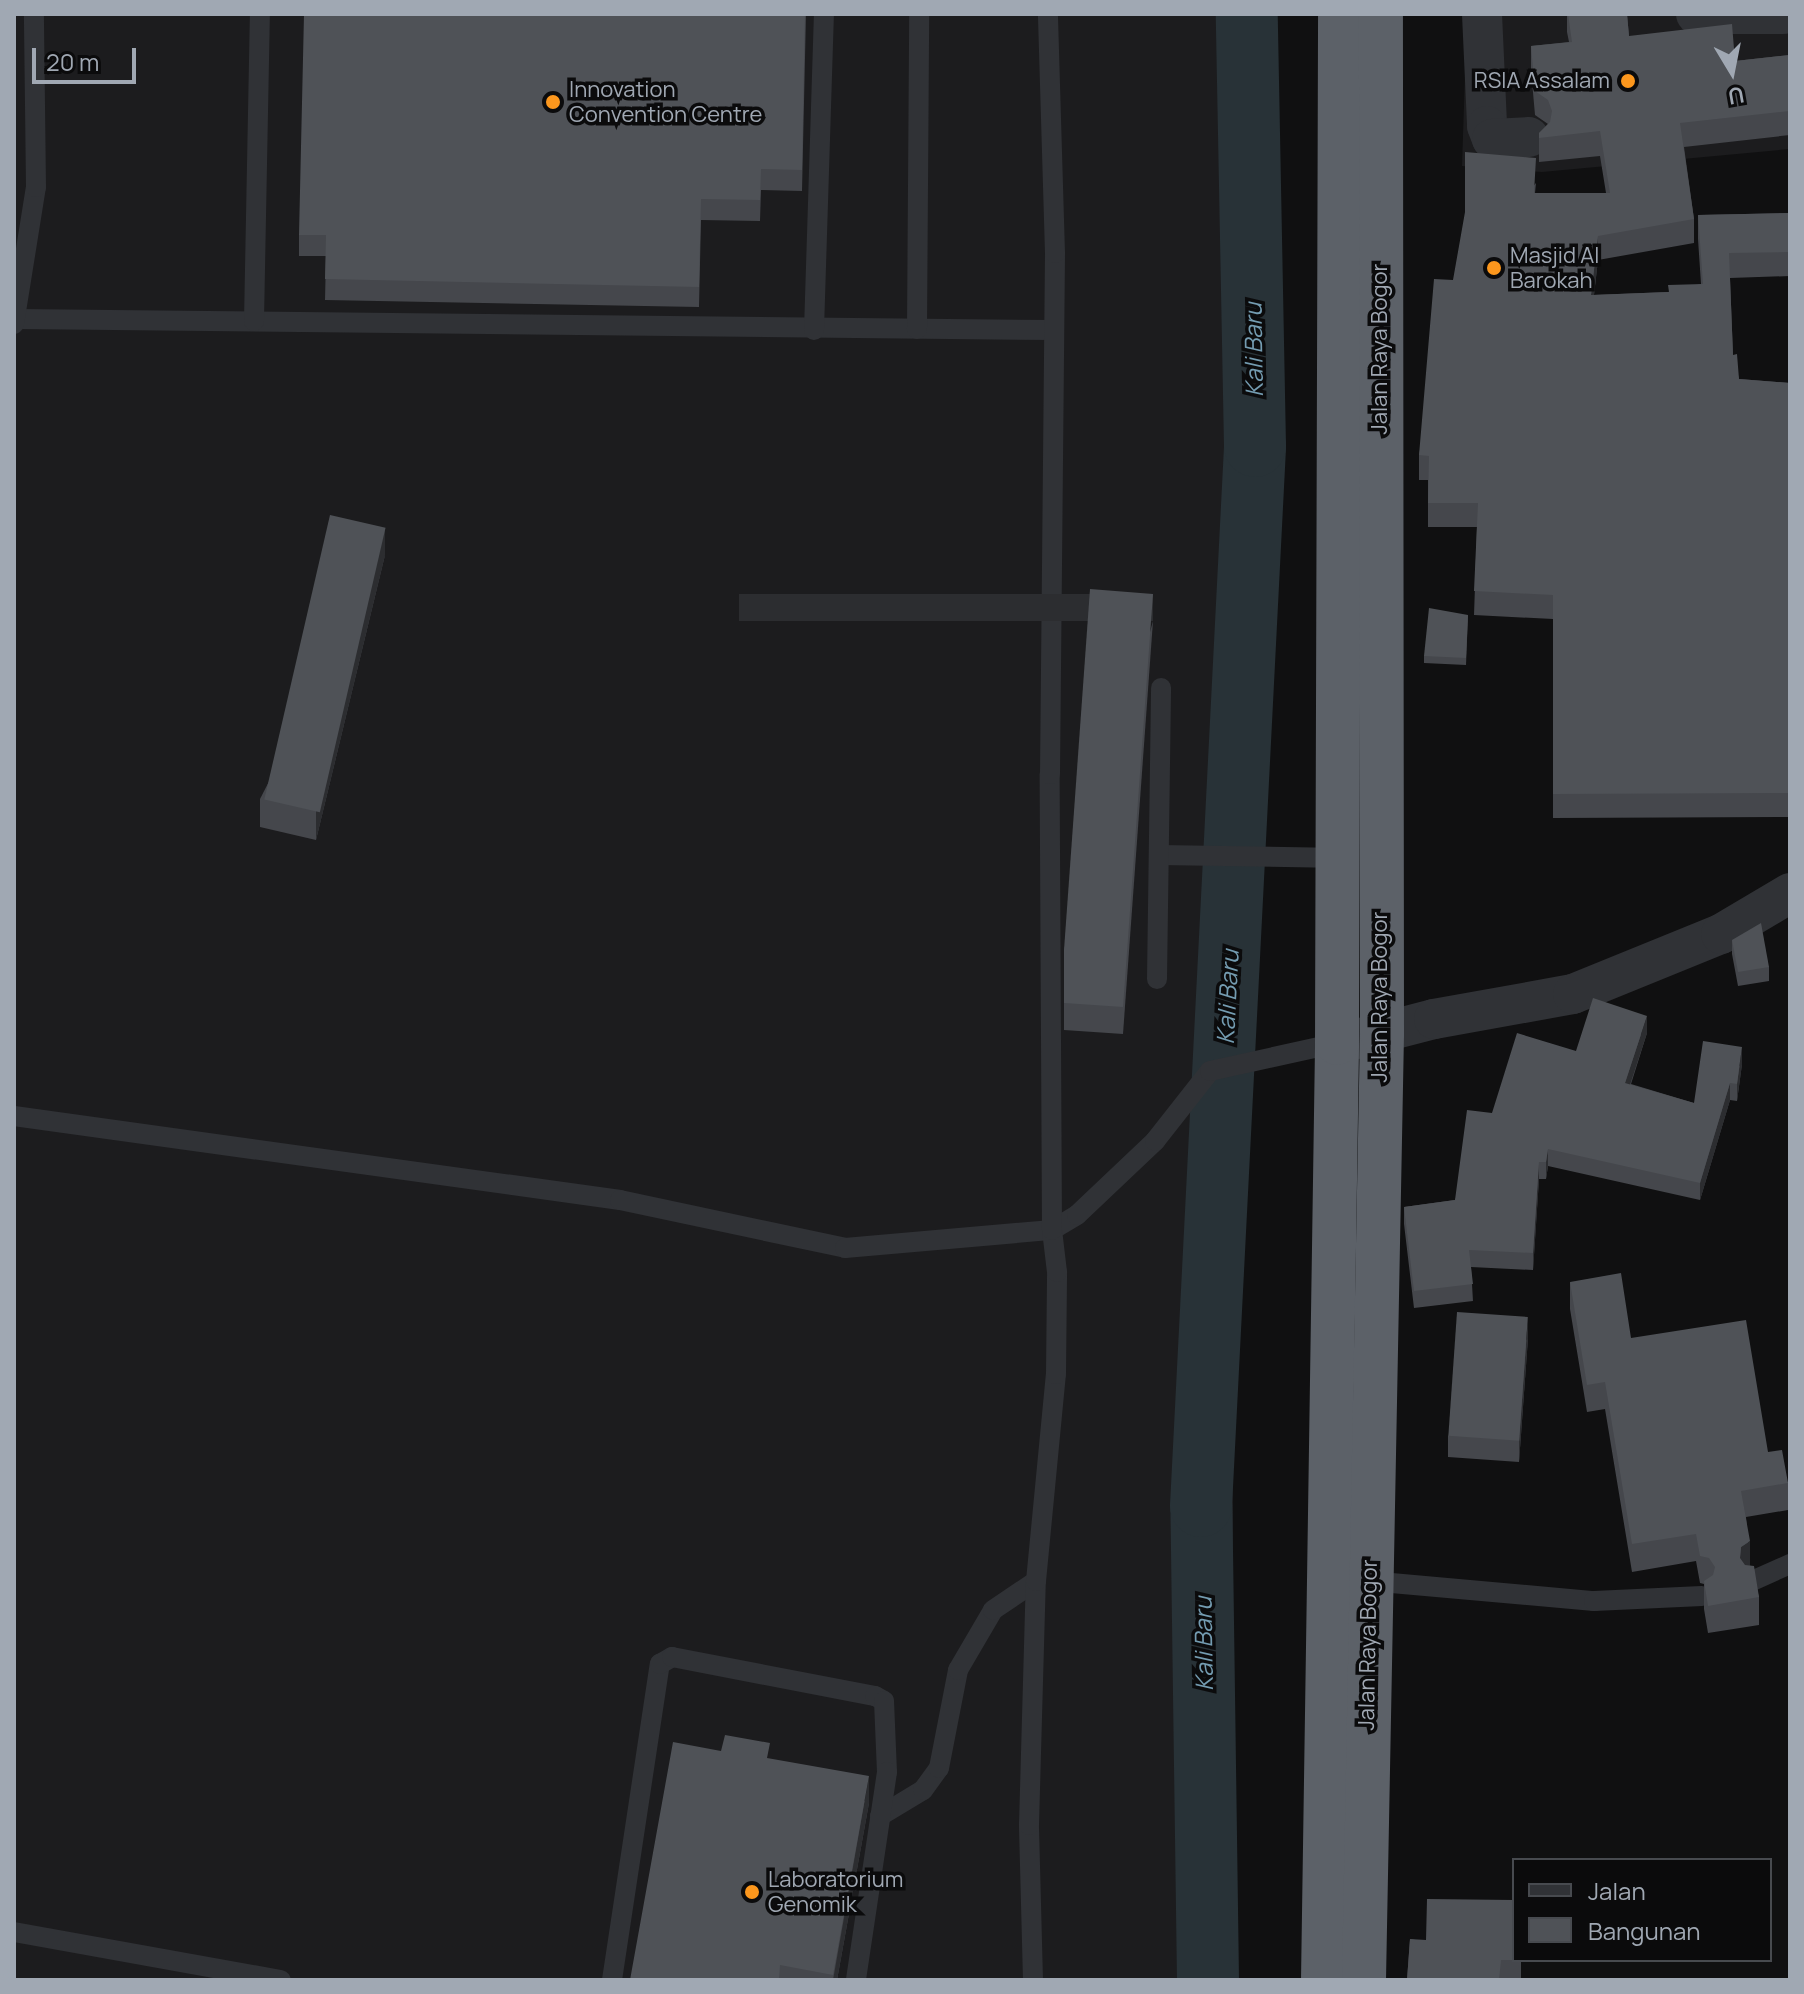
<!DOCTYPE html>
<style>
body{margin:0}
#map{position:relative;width:1804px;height:1994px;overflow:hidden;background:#101011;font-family:Manrope,sans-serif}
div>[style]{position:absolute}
.built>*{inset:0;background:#1c1c1e;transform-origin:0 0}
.river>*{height:62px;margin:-31px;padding:0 31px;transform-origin:31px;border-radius:31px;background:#283237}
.lane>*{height:20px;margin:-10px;padding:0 10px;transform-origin:10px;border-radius:10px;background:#303236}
.street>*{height:40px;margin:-20px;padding:0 20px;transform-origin:20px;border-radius:20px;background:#303236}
.highway>*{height:44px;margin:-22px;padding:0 22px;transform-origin:22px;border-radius:22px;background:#5c6168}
.wall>*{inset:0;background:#45474c}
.shaded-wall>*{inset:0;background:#2c2d30;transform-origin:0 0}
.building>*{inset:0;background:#4f5257;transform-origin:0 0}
.dots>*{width:22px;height:22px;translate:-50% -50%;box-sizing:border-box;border:4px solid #0b0b0c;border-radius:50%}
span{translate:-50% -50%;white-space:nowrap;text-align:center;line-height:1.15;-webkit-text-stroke:7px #0b0b0c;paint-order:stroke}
.poi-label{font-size:22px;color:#a0a8b3}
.right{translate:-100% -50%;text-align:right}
.left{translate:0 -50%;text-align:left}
.street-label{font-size:22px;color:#a0a8b3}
.water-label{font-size:24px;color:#749cb1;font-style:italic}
.frame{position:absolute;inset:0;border:16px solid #a0a8b3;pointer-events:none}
.legend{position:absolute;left:1512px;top:1858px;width:260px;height:104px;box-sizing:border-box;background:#0b0b0c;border:2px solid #474a4f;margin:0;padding:10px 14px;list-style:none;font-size:24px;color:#a0a8b3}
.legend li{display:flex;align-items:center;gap:16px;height:40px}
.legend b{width:40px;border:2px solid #474a4f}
.north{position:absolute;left:1692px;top:32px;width:80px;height:80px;-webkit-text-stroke:6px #0b0b0c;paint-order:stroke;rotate:170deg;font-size:22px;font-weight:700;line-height:32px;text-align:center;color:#a0a8b3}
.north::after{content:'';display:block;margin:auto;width:28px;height:36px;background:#a0a8b3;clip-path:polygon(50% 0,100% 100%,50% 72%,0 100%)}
.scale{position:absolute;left:32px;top:48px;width:104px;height:36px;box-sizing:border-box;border:4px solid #a0a8b3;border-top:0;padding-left:10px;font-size:24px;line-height:28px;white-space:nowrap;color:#a0a8b3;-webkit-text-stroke:6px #0b0b0c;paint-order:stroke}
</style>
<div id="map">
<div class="built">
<i style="left:14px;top:14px;width:1219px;height:1966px"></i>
<i style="clip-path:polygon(1467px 14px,1790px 14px,1790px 149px,1542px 172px,1462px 166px)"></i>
</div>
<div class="river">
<i style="left:1208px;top:1980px;width:474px;rotate:-90.8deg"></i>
<i style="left:1201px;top:1506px;width:1061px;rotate:-87.08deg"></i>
<i style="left:1255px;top:446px;width:432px;rotate:-91.1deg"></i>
</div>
<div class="lane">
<i style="left:16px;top:319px;width:1038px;rotate:0.61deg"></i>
<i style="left:254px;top:321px;width:307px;rotate:-88.9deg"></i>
<i style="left:14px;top:324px;width:139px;rotate:-80.9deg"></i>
<i style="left:36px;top:187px;width:173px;rotate:-90.7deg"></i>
<i style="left:917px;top:329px;width:315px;rotate:-89.6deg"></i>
<i style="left:814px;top:330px;width:316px;rotate:-88.2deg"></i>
<i style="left:1159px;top:855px;width:184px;rotate:0.9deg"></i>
<i style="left:1157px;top:979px;width:291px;rotate:-89.2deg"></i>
<i style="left:14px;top:1116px;width:612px;rotate:7.89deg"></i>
<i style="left:620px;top:1200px;width:230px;rotate:12deg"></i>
<i style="left:845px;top:1248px;width:208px;rotate:-5deg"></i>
<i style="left:1052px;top:1230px;width:29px;rotate:-31deg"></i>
<i style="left:1077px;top:1215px;width:108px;rotate:-43.5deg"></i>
<i style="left:1155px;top:1141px;width:89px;rotate:-51.8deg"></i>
<i style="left:1210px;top:1071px;width:130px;rotate:-12.4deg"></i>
<i style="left:1369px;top:1581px;width:226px;rotate:5.1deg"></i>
<i style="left:1594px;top:1601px;width:108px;rotate:-2.7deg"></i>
<i style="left:1752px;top:1581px;width:42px;rotate:-24.1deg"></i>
<i style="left:880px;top:1816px;width:50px;rotate:-31.2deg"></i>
<i style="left:923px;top:1790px;width:27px;rotate:-54deg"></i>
<i style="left:939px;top:1768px;width:100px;rotate:-79deg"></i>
<i style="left:958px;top:1670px;width:69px;rotate:-59.7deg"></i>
<i style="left:993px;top:1610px;width:52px;rotate:-34deg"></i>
<i style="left:14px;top:1932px;width:271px;rotate:10.2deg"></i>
<i style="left:612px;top:1980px;width:320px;rotate:-81.4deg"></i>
<i style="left:660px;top:1664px;width:14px;rotate:-30deg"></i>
<i style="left:672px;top:1657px;width:207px;rotate:10.9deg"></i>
<i style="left:875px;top:1696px;width:10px;rotate:29deg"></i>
<i style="left:884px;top:1701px;width:71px;rotate:87.6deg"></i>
<i style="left:887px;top:1772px;width:210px;rotate:98.5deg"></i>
<i style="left:1033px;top:1980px;width:155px;rotate:-91.5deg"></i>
<i style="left:1029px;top:1825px;width:244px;rotate:-88.4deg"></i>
<i style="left:1036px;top:1581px;width:208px;rotate:-84.5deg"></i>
<i style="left:1056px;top:1374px;width:102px;rotate:-89.4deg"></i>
<i style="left:1057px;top:1272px;width:42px;rotate:-96.8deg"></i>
<i style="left:1052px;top:1230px;width:456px;rotate:-90.3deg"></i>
<i style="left:1050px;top:774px;width:521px;rotate:-89.45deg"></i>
<i style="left:1055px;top:253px;width:239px;rotate:-91.7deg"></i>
</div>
<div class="street">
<i style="left:1482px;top:14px;width:112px;rotate:87.4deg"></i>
<i style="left:1487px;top:126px;width:14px;rotate:69deg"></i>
<i style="left:1492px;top:139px;width:37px;rotate:-3deg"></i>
<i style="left:1696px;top:14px;width:87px"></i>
<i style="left:1353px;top:1040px;width:84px;rotate:-14.5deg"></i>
<i style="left:1434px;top:1019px;width:141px;rotate:-10.2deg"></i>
<i style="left:1573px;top:994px;width:160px;rotate:-22.1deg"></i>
<i style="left:1721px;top:934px;width:80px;rotate:-30.7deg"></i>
</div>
<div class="highway">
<i style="left:1323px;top:1980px;width:937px;rotate:-89.14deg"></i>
<i style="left:1337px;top:1043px;width:1029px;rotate:-89.83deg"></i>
<i style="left:1364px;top:1980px;width:947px;rotate:-88.91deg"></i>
<i style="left:1382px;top:1033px;width:1019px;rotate:-90.06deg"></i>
</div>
<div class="wall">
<i style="clip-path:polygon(806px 14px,802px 191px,761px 190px,760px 221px,701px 220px,699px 307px,325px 300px,326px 256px,299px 256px,299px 235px)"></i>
<i style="clip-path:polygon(1567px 14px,1627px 14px,1629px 36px,1735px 61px,1790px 55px,1790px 135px,1684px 147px,1694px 219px,1694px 243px,1598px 260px,1594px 295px,1668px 292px,1701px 284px,1698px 239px,1698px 215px,1790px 213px,1790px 276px,1730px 278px,1733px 355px,1739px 379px,1790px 383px,1790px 817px,1553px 818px,1553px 619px,1474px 615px,1477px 527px,1428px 527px,1428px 480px,1419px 480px,1419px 455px,1453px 280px,1536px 183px,1535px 193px,1606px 193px,1600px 156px,1539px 162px,1539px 133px,1548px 124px,1535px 115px,1531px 70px,1531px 46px,1569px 42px,1567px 32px)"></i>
<i style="clip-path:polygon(385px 555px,316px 840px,260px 827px,260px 799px)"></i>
<i style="clip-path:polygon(1468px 615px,1466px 665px,1424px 663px,1424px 656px)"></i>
<i style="clip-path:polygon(1153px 621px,1123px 1034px,1064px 1030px,1064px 950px)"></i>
<i style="clip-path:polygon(1732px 940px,1769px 967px,1769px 981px,1738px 986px,1732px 954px)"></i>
<i style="clip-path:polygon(1647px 1033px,1631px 1084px,1694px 1103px,1742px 1064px,1737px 1101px,1730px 1100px,1700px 1200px,1548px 1166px,1546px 1179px,1539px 1179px,1533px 1270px,1471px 1267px,1473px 1301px,1414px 1308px,1404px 1224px,1404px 1207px,1455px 1200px,1492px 1113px,1576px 1051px)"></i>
<i style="clip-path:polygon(1570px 1282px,1631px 1338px,1768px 1452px,1788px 1483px,1788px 1510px,1746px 1517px,1750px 1565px,1759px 1597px,1759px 1625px,1708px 1633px,1704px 1609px,1704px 1584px,1700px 1583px,1696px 1561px,1632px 1572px,1605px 1409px,1587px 1412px,1570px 1309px)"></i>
<i style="clip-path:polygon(1528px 1338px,1519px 1462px,1448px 1457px,1448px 1436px)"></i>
<i style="clip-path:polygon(770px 1759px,869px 1803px,837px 1980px,630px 1980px)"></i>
<i style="clip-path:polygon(1410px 1939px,1521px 1960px,1521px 1978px,1501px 1979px,1501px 1980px,1407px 1980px)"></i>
</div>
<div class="shaded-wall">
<i style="clip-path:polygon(1598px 236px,1598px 260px,1591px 320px,1591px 295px)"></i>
<i style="clip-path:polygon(385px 528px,385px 555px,316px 840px,316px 812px)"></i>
<i style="left:1153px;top:594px;width:27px;height:414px;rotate:90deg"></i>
<i style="clip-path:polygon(1647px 1016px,1647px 1033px,1625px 1100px,1625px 1083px)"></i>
<i style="clip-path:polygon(1742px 1047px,1742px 1064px,1737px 1101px,1737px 1084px)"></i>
<i style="clip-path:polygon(1730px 1083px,1730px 1100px,1700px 1200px,1700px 1183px)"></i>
<i style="clip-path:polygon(1548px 1149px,1548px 1166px,1546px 1179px,1546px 1162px)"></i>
<i style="clip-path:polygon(1539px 1162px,1539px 1179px,1533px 1270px,1533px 1253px)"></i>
<i style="clip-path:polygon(1528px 1317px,1528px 1338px,1519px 1462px,1519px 1441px)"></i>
<i style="clip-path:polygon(1750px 1541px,1750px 1568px,1741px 1574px,1740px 1558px,1741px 1547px)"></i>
<i style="clip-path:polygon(869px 1776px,869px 1803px,837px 1980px,833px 1980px)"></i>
</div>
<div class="building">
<i style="clip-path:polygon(304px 14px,805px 14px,802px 170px,761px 169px,760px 200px,701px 199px,699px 287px,325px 279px,326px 235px,299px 235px)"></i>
<i style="clip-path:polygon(1568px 14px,1627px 14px,1629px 36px,1732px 24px,1735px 61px,1790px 55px,1790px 111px,1680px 123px,1694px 219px,1598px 236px,1591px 295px,1669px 292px,1668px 285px,1703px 284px,1698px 215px,1790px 213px,1790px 252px,1729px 253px,1733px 355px,1737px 354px,1739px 379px,1790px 383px,1790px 793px,1553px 794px,1553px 595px,1474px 591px,1478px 503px,1428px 503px,1429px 456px,1419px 455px,1434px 279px,1453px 280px,1465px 212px,1465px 152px,1536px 158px,1534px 193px,1610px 193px,1600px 131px,1539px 138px,1539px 133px,1550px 122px,1552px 111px,1548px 100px,1535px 91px,1531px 46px,1572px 42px)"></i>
<i style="left:330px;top:515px;width:57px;height:292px;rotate:13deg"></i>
<i style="clip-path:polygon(1090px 589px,1153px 594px,1123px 1007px,1064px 1003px,1064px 950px)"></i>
<i style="clip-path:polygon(1429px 608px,1468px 615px,1466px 658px,1424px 656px)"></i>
<i style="clip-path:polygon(1761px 923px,1769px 967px,1738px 972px,1732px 940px)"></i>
<i style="clip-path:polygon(1593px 998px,1647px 1016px,1625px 1083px,1694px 1103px,1703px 1041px,1742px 1047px,1737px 1084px,1730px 1083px,1700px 1183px,1548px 1149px,1546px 1162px,1539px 1162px,1533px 1253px,1469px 1250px,1473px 1284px,1414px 1291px,1404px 1207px,1455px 1200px,1467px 1110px,1492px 1113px,1517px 1033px,1576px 1051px)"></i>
<i style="clip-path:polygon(1621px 1273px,1631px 1338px,1746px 1320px,1768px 1452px,1782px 1450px,1788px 1483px,1741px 1491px,1750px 1541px,1741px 1547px,1740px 1558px,1745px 1565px,1754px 1566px,1759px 1597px,1708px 1606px,1704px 1581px,1713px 1575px,1715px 1567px,1709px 1558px,1700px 1556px,1696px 1534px,1632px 1544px,1605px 1382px,1587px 1385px,1570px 1282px)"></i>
<i style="left:1457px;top:1312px;width:71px;height:124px;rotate:4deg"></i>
<i style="clip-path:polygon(725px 1735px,770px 1743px,767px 1758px,869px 1776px,833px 1975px,780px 1965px,779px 1980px,630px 1980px,673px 1742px,721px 1751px)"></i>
<i style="clip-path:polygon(1427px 1899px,1514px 1900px,1514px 1960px,1501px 1960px,1499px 1980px,1407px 1980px,1410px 1939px,1426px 1940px)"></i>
</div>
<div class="dots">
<i style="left:1628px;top:81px;background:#fc971d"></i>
<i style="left:553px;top:102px;background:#fc971d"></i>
<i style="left:1494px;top:268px;background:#fc971d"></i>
<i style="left:752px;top:1892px;background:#fc971d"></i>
</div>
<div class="poi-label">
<span class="right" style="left:1610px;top:81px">RSIA Assalam</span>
<span class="left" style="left:569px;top:102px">Innovation<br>Convention Centre</span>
<span class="left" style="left:1510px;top:268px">Masjid Al<br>Barokah</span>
<span class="left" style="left:768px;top:1892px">Laboratorium<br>Genomik</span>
</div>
<div class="street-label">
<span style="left:1380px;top:349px;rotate:-90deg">Jalan Raya Bogor</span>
<span style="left:1380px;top:997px;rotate:-90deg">Jalan Raya Bogor</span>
<span style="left:1368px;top:1645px;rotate:-89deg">Jalan Raya Bogor</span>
</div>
<div class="water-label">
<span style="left:1253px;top:350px;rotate:-91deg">Kali Baru</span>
<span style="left:1227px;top:997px;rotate:-87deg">Kali Baru</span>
<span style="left:1203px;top:1644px;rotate:-91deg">Kali Baru</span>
</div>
<div class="frame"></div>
<ul class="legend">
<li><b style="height:10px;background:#303236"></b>Jalan</li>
<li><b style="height:22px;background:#4f5257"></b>Bangunan</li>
</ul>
<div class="north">U</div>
<div class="scale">20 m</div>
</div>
